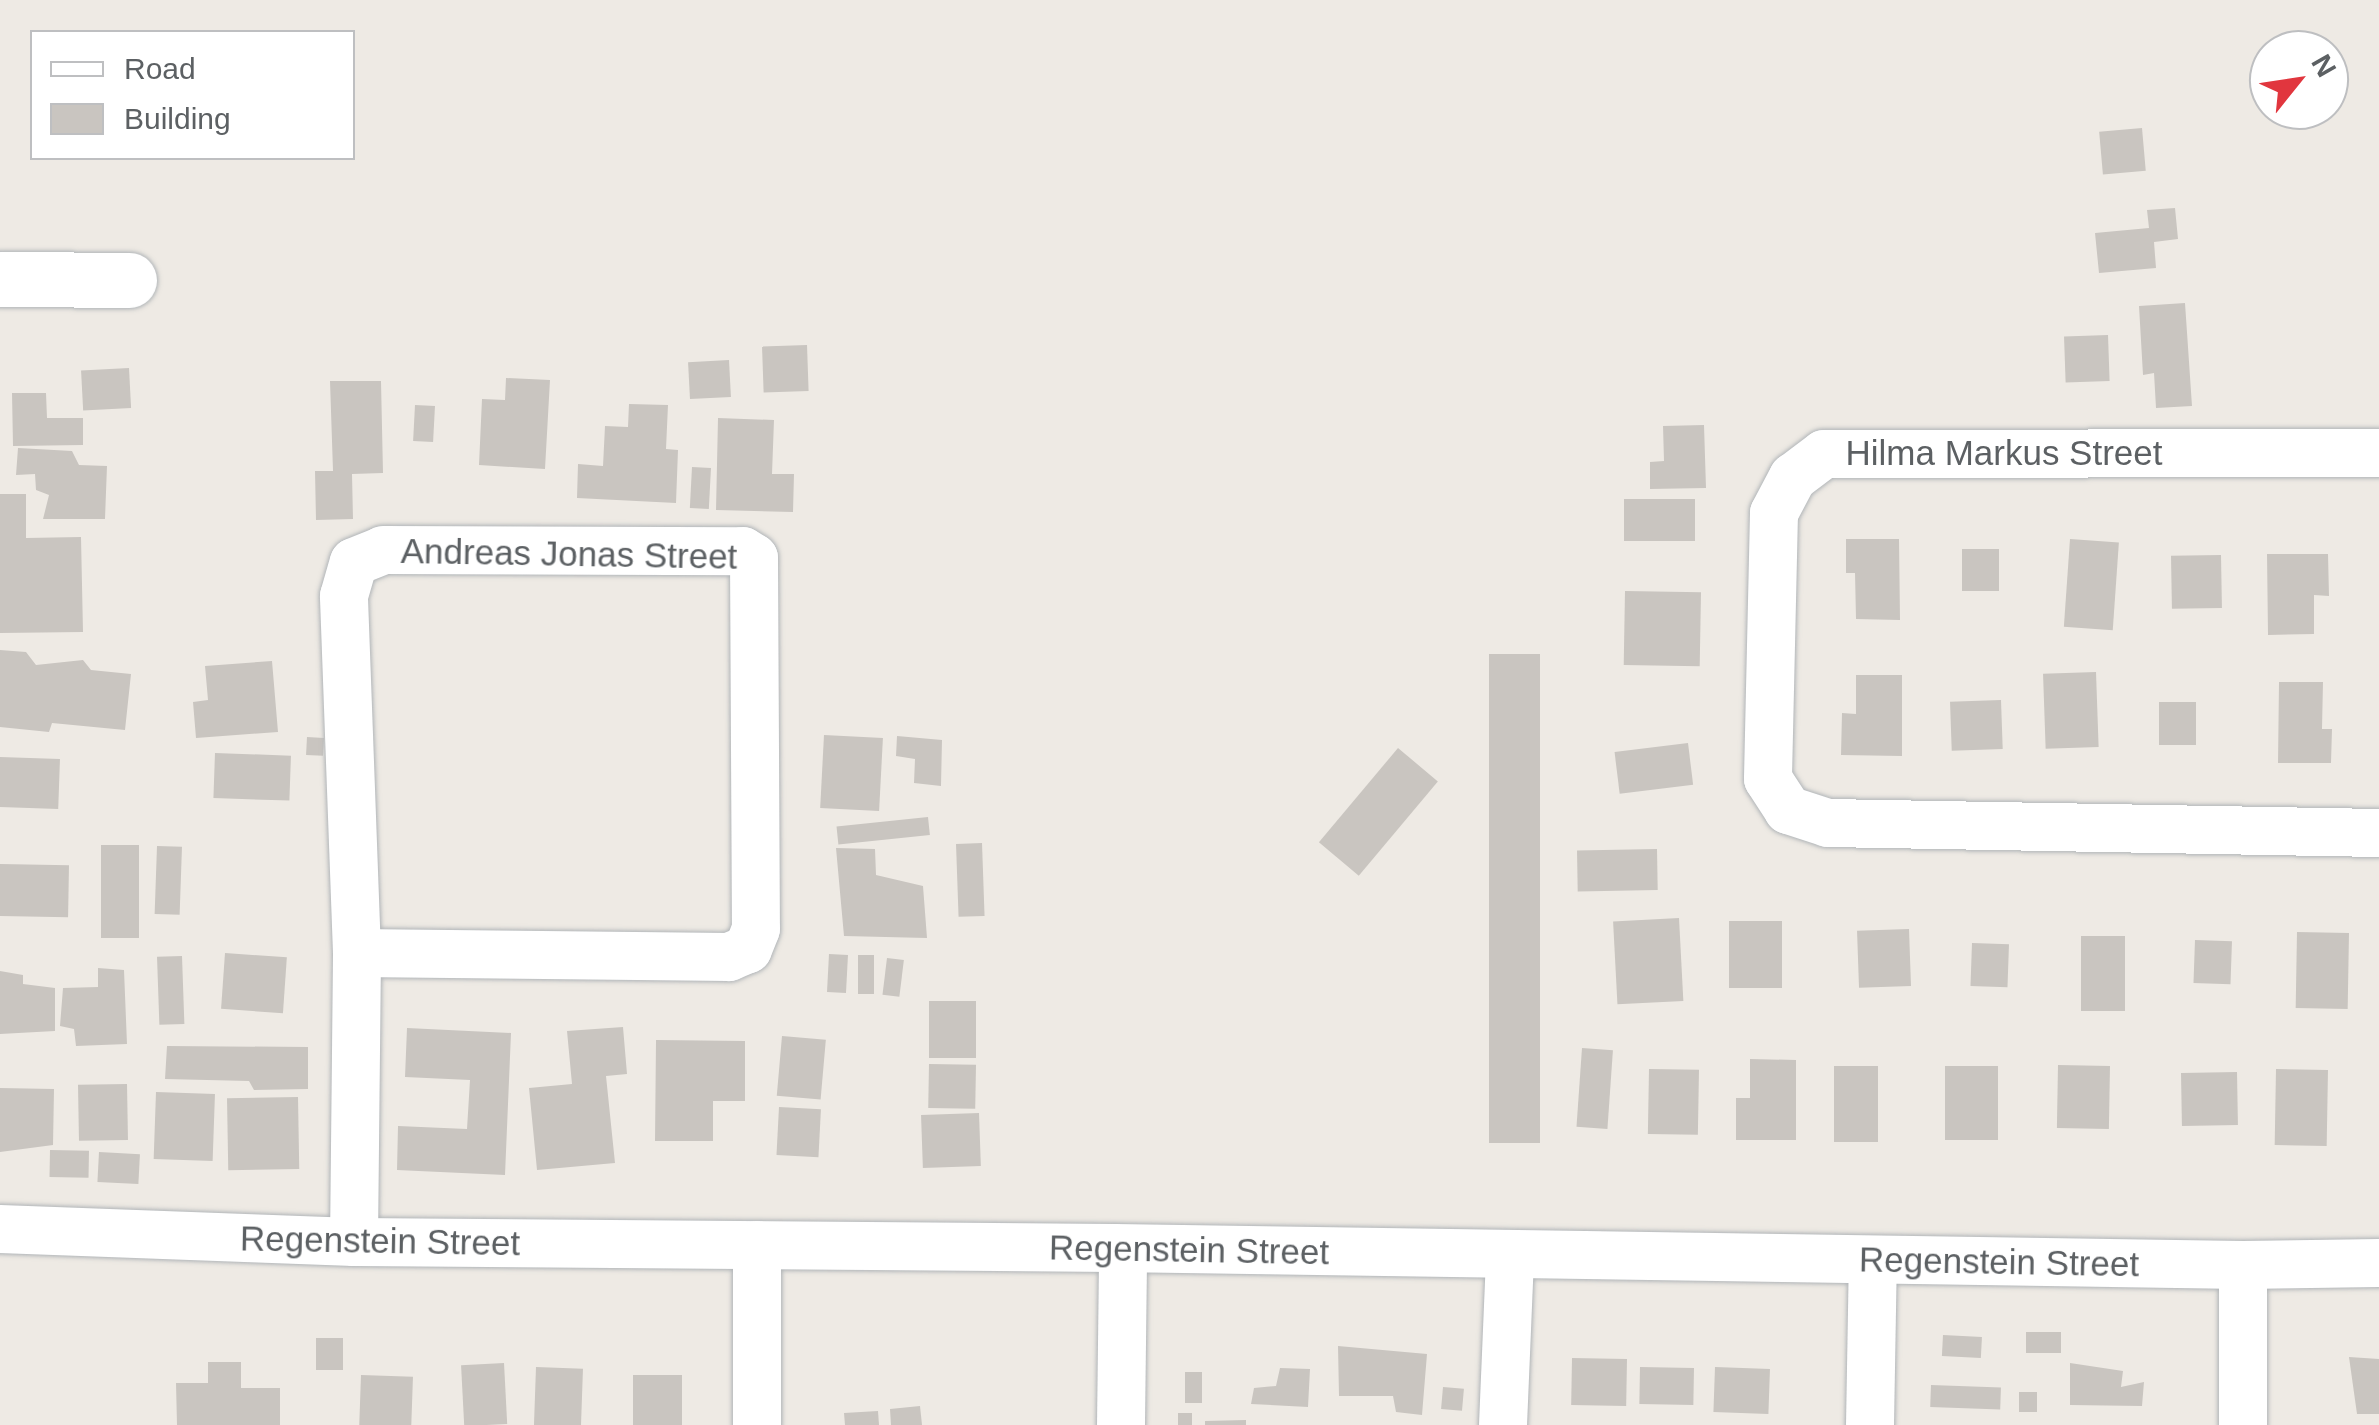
<!DOCTYPE html>
<style>
body{margin:0}
#map{position:relative;width:2379px;height:1425px;overflow:hidden;background:#eeeae4;font-family:Arial,sans-serif}
div>[style]{position:absolute}
.building>*{inset:0;background:#c9c5c0;transform-origin:0 0}
.roads{filter:drop-shadow(0 0 2px #b1b5b8) drop-shadow(0 0 2px #b1b5b8)}
.street>*{height:48px;margin:-24px;padding:0 24px;transform-origin:24px;border-radius:24px;background:#fff}
.secondary>*{height:55px;margin:-27.5px;padding:0 27.5px;transform-origin:27.5px;border-radius:27.5px;background:#fff}
span{translate:-50% -50%;white-space:nowrap;text-align:center;line-height:1.15;-webkit-text-stroke:8px #fff;paint-order:stroke}
.street-label{font-size:35px;color:#5c6063}
.legend{position:absolute;left:30px;top:30px;width:325px;height:130px;box-sizing:border-box;background:#fff;border:2px solid #bebfc1;margin:0;padding:12px 18px;list-style:none;font-size:30px;color:#5c6063}
.legend li{display:flex;align-items:center;gap:20px;height:50px}
.legend b{width:50px;border:2px solid #bebfc1}
.north{position:absolute;left:2249px;top:30px;width:100px;height:100px;box-sizing:border-box;background:#fff;border:2px solid #bebfc1;border-radius:50%;rotate:60deg;font-size:28px;font-weight:700;line-height:40px;text-align:center;color:#5c6063}
.north::after{content:'';display:block;margin:auto;width:35px;height:45px;background:#e1363e;clip-path:polygon(50% 0,100% 100%,50% 72%,0 100%)}
</style>
<div id="map">
<div class="building">
<i style="left:2142px;top:128px;width:43px;height:43px;rotate:85deg"></i>
<i style="clip-path:polygon(2175px 208px,2178px 239px,2154px 242px,2156px 268px,2099px 273px,2095px 233px,2149px 228px,2147px 210px)"></i>
<i style="clip-path:polygon(2185px 303px,2192px 406px,2156px 408px,2154px 373px,2143px 375px,2139px 306px)"></i>
<i style="left:2108px;top:335px;width:46px;height:44px;rotate:88deg"></i>
<i style="left:807px;top:345px;width:46px;height:45px;rotate:88deg"></i>
<i style="left:729px;top:360px;width:37px;height:41px;rotate:87deg"></i>
<i style="left:129px;top:368px;width:40px;height:48px;rotate:87deg"></i>
<i style="clip-path:polygon(506px 378px,550px 380px,545px 469px,479px 465px,482px 399px,505px 400px)"></i>
<i style="clip-path:polygon(330px 381px,381px 381px,383px 473px,352px 474px,353px 519px,316px 520px,315px 471px,333px 471px)"></i>
<i style="clip-path:polygon(12px 393px,46px 393px,47px 418px,83px 418px,83px 445px,13px 446px)"></i>
<i style="clip-path:polygon(629px 404px,668px 405px,666px 449px,678px 450px,676px 503px,577px 498px,578px 464px,603px 466px,605px 426px,628px 427px)"></i>
<i style="left:415px;top:405px;width:20px;height:36px;rotate:3deg"></i>
<i style="clip-path:polygon(718px 418px,774px 420px,772px 474px,794px 474px,793px 512px,716px 510px)"></i>
<i style="clip-path:polygon(1704px 425px,1706px 488px,1650px 489px,1650px 462px,1664px 461px,1663px 426px)"></i>
<i style="clip-path:polygon(18px 448px,72px 451px,79px 465px,107px 466px,105px 519px,43px 519px,49px 495px,36px 490px,35px 474px,16px 475px)"></i>
<i style="left:692px;top:467px;width:19px;height:41px;rotate:3deg"></i>
<i style="clip-path:polygon(0 494px,26px 494px,26px 538px,81px 537px,83px 632px,0 633px)"></i>
<i style="left:1624px;top:499px;width:71px;height:42px"></i>
<i style="clip-path:polygon(1846px 539px,1899px 539px,1900px 620px,1856px 619px,1855px 573px,1846px 573px)"></i>
<i style="left:2070px;top:539px;width:49px;height:88px;rotate:4deg"></i>
<i style="left:1962px;top:549px;width:37px;height:42px"></i>
<i style="clip-path:polygon(2267px 554px,2328px 554px,2329px 596px,2314px 595px,2314px 634px,2268px 635px)"></i>
<i style="left:2221px;top:555px;width:53px;height:50px;rotate:89deg"></i>
<i style="left:1625px;top:591px;width:76px;height:74px;rotate:1deg"></i>
<i style="clip-path:polygon(0 650px,26px 652px,36px 665px,83px 660px,91px 670px,131px 674px,125px 730px,52px 723px,49px 732px,0 727px)"></i>
<i style="left:1489px;top:654px;width:51px;height:489px"></i>
<i style="clip-path:polygon(272px 661px,278px 732px,196px 738px,193px 702px,208px 700px,205px 666px)"></i>
<i style="left:2096px;top:672px;width:75px;height:53px;rotate:88deg"></i>
<i style="clip-path:polygon(1856px 675px,1902px 675px,1902px 756px,1841px 755px,1842px 713px,1856px 714px)"></i>
<i style="clip-path:polygon(2279px 682px,2323px 682px,2322px 729px,2332px 729px,2331px 763px,2278px 763px)"></i>
<i style="left:2001px;top:700px;width:49px;height:51px;rotate:88deg"></i>
<i style="left:2159px;top:702px;width:37px;height:43px"></i>
<i style="left:824px;top:735px;width:59px;height:73px;rotate:3deg"></i>
<i style="clip-path:polygon(897px 736px,942px 740px,941px 786px,914px 783px,915px 759px,896px 756px)"></i>
<i style="left:307px;top:737px;width:17px;height:18px;rotate:3deg"></i>
<i style="left:1688px;top:743px;width:42px;height:74px;rotate:83deg"></i>
<i style="left:1398px;top:748px;width:52px;height:123px;rotate:40deg"></i>
<i style="left:215px;top:753px;width:76px;height:45px;rotate:2deg"></i>
<i style="left:0;top:757px;width:60px;height:50px;rotate:2deg"></i>
<i style="left:928px;top:817px;width:18px;height:92px;rotate:84deg"></i>
<i style="left:982px;top:843px;width:73px;height:26px;rotate:88deg"></i>
<i style="left:101px;top:845px;width:38px;height:93px"></i>
<i style="left:157px;top:846px;width:25px;height:68px;rotate:2deg"></i>
<i style="clip-path:polygon(836px 848px,875px 849px,876px 875px,923px 886px,927px 938px,844px 936px)"></i>
<i style="left:1657px;top:849px;width:41px;height:80px;rotate:89deg"></i>
<i style="left:0;top:864px;width:69px;height:52px;rotate:1deg"></i>
<i style="left:1679px;top:918px;width:83px;height:66px;rotate:87deg"></i>
<i style="left:1729px;top:921px;width:53px;height:67px"></i>
<i style="left:1909px;top:929px;width:57px;height:52px;rotate:88deg"></i>
<i style="left:2297px;top:932px;width:52px;height:76px;rotate:1deg"></i>
<i style="left:2081px;top:936px;width:44px;height:75px"></i>
<i style="left:2195px;top:940px;width:37px;height:43px;rotate:2deg"></i>
<i style="left:1972px;top:943px;width:37px;height:43px;rotate:2deg"></i>
<i style="left:225px;top:953px;width:62px;height:56px;rotate:4deg"></i>
<i style="left:829px;top:954px;width:19px;height:38px;rotate:3deg"></i>
<i style="left:858px;top:955px;width:16px;height:39px"></i>
<i style="left:182px;top:956px;width:68px;height:25px;rotate:88deg"></i>
<i style="left:887px;top:958px;width:17px;height:37px;rotate:7deg"></i>
<i style="clip-path:polygon(98px 968px,124px 970px,127px 1044px,76px 1046px,74px 1029px,60px 1026px,63px 988px,98px 987px)"></i>
<i style="clip-path:polygon(0 971px,23px 975px,23px 984px,55px 988px,55px 1031px,0 1034px)"></i>
<i style="left:929px;top:1001px;width:47px;height:57px"></i>
<i style="clip-path:polygon(623px 1027px,627px 1074px,606px 1076px,615px 1163px,537px 1170px,529px 1088px,572px 1084px,567px 1031px)"></i>
<i style="clip-path:polygon(407px 1028px,511px 1033px,505px 1175px,397px 1170px,398px 1126px,467px 1129px,470px 1080px,405px 1077px)"></i>
<i style="left:782px;top:1036px;width:44px;height:60px;rotate:5deg"></i>
<i style="clip-path:polygon(656px 1040px,745px 1041px,745px 1101px,713px 1101px,713px 1141px,655px 1141px)"></i>
<i style="clip-path:polygon(167px 1046px,308px 1047px,308px 1089px,254px 1090px,249px 1081px,165px 1079px)"></i>
<i style="left:1582px;top:1048px;width:31px;height:79px;rotate:4deg"></i>
<i style="clip-path:polygon(1750px 1059px,1796px 1060px,1796px 1140px,1736px 1140px,1736px 1098px,1750px 1098px)"></i>
<i style="left:929px;top:1064px;width:47px;height:44px;rotate:1deg"></i>
<i style="left:2058px;top:1065px;width:52px;height:63px;rotate:1deg"></i>
<i style="left:1834px;top:1066px;width:44px;height:76px"></i>
<i style="left:1945px;top:1066px;width:53px;height:74px"></i>
<i style="left:1649px;top:1069px;width:50px;height:65px;rotate:1deg"></i>
<i style="left:2276px;top:1069px;width:52px;height:76px;rotate:1deg"></i>
<i style="left:2237px;top:1072px;width:53px;height:56px;rotate:89deg"></i>
<i style="left:127px;top:1084px;width:56px;height:49px;rotate:89deg"></i>
<i style="clip-path:polygon(0 1088px,54px 1089px,53px 1145px,0 1152px)"></i>
<i style="left:156px;top:1092px;width:59px;height:67px;rotate:2deg"></i>
<i style="left:298px;top:1097px;width:72px;height:71px;rotate:89deg"></i>
<i style="left:779px;top:1107px;width:42px;height:48px;rotate:3deg"></i>
<i style="left:979px;top:1113px;width:53px;height:58px;rotate:88deg"></i>
<i style="left:50px;top:1150px;width:39px;height:27px;rotate:1deg"></i>
<i style="left:99px;top:1152px;width:41px;height:30px;rotate:3deg"></i>
<i style="left:2026px;top:1332px;width:35px;height:21px"></i>
<i style="left:1943px;top:1335px;width:39px;height:21px;rotate:3deg"></i>
<i style="left:316px;top:1338px;width:27px;height:32px"></i>
<i style="clip-path:polygon(1338px 1346px,1427px 1354px,1422px 1415px,1396px 1412px,1393px 1396px,1339px 1396px)"></i>
<i style="clip-path:polygon(2349px 1357px,2379px 1359px,2379px 1414px,2357px 1414px)"></i>
<i style="left:1572px;top:1358px;width:55px;height:47px;rotate:1deg"></i>
<i style="clip-path:polygon(208px 1362px,241px 1362px,241px 1388px,280px 1388px,280px 1425px,177px 1425px,176px 1383px,208px 1383px)"></i>
<i style="left:504px;top:1363px;width:61px;height:43px;rotate:87deg"></i>
<i style="clip-path:polygon(2070px 1363px,2123px 1371px,2121px 1387px,2144px 1382px,2142px 1406px,2070px 1405px)"></i>
<i style="left:536px;top:1367px;width:47px;height:58px;rotate:2deg"></i>
<i style="left:1640px;top:1367px;width:54px;height:37px;rotate:1deg"></i>
<i style="left:1715px;top:1367px;width:55px;height:45px;rotate:2deg"></i>
<i style="clip-path:polygon(1280px 1368px,1310px 1369px,1308px 1407px,1251px 1404px,1254px 1388px,1276px 1386px)"></i>
<i style="left:1185px;top:1372px;width:17px;height:31px"></i>
<i style="left:361px;top:1375px;width:52px;height:50px;rotate:2deg"></i>
<i style="left:633px;top:1375px;width:49px;height:50px"></i>
<i style="left:1931px;top:1385px;width:70px;height:22px;rotate:2deg"></i>
<i style="left:1443px;top:1387px;width:21px;height:22px;rotate:5deg"></i>
<i style="left:2019px;top:1392px;width:18px;height:20px"></i>
<i style="clip-path:polygon(920px 1406px,922px 1425px,891px 1425px,890px 1409px)"></i>
<i style="clip-path:polygon(878px 1411px,879px 1425px,845px 1425px,844px 1413px)"></i>
<i style="left:1178px;top:1413px;width:14px;height:12px"></i>
<i style="clip-path:polygon(1246px 1420px,1246px 1425px,1205px 1425px,1205px 1421px)"></i>
</div>
<div class="roads">
<div class="street">
<i style="left:2379px;top:453px;width:555px;rotate:179.9deg"></i>
<i style="left:1824px;top:454px;width:39px;rotate:143deg"></i>
<i style="left:1793px;top:477px;width:41px;rotate:117.8deg"></i>
<i style="left:1774px;top:513px;width:266px;rotate:91.3deg"></i>
<i style="left:1768px;top:779px;width:37px;rotate:57deg"></i>
<i style="left:1788px;top:810px;width:42px;rotate:18deg"></i>
<i style="left:1828px;top:823px;width:551px;rotate:1.04deg"></i>
<i style="left:0;top:1229px;width:354px;rotate:2.1deg"></i>
<i style="left:354px;top:1242px;width:761px;rotate:0.45deg"></i>
<i style="left:1115px;top:1248px;width:1128px;rotate:0.86deg"></i>
<i style="left:2243px;top:1265px;width:136px;rotate:-0.8deg"></i>
<i style="left:354px;top:1242px;width:289px;rotate:-89.4deg"></i>
<i style="left:357px;top:953px;width:357px;rotate:-92.1deg"></i>
<i style="left:344px;top:596px;width:35px;rotate:-74deg"></i>
<i style="left:354px;top:562px;width:31px;rotate:-22deg"></i>
<i style="left:383px;top:550px;width:360px;rotate:0.2deg"></i>
<i style="left:743px;top:551px;width:13px;rotate:32deg"></i>
<i style="left:754px;top:558px;width:371px;rotate:89.7deg"></i>
<i style="left:756px;top:929px;width:22px;rotate:112deg"></i>
<i style="left:748px;top:949px;width:21px;rotate:157deg"></i>
<i style="left:729px;top:957px;width:372px;rotate:-179.4deg"></i>
<i style="left:757px;top:1425px;width:180px;rotate:-90deg"></i>
<i style="left:1121px;top:1425px;width:176px;rotate:-89.3deg"></i>
<i style="left:1503px;top:1425px;width:169px;rotate:-87.6deg"></i>
<i style="left:1870px;top:1425px;width:165px;rotate:-89deg"></i>
<i style="left:2243px;top:1425px;width:160px;rotate:-90deg"></i>
</div>
<div class="secondary">
<i style="left:0;top:279px;width:129px;rotate:0.4deg"></i>
</div>
</div>
<div class="street-label">
<span style="left:2004px;top:453px">Hilma Markus Street</span>
<span style="left:569px;top:554px;rotate:1deg">Andreas Jonas Street</span>
<span style="left:380px;top:1241px;rotate:1deg">Regenstein Street</span>
<span style="left:1189px;top:1250px;rotate:1deg">Regenstein Street</span>
<span style="left:1999px;top:1262px;rotate:1deg">Regenstein Street</span>
</div>
<ul class="legend">
<li><b style="height:12px;background:#fff"></b>Road</li>
<li><b style="height:28px;background:#c9c5c0"></b>Building</li>
</ul>
<div class="north">N</div>
</div>
